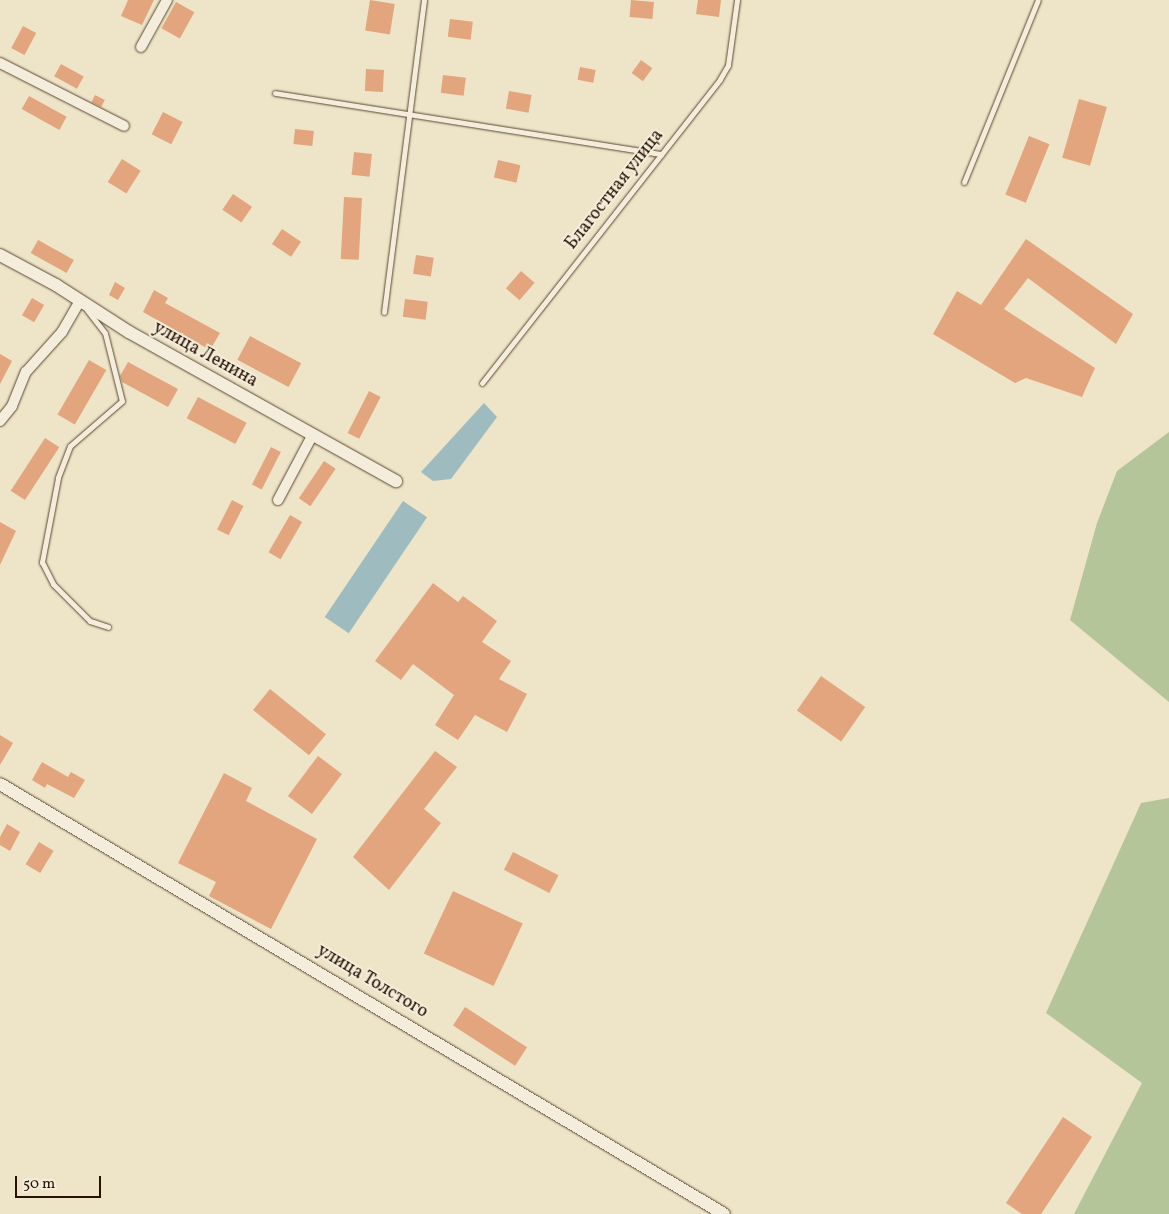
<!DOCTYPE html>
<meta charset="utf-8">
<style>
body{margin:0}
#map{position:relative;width:1169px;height:1214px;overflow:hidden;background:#eee4c7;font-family:Vollkorn,serif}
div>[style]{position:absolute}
.green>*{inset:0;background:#b4c599}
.water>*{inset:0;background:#9ebcc0;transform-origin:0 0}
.building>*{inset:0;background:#e3a57d;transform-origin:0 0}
.roads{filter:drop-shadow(0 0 1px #594632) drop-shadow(0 0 1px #594632)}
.service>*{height:5px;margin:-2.5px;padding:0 2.5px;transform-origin:2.5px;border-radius:2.5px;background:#f4eddb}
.minor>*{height:10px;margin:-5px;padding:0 5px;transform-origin:5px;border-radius:5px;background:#f4eddb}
.tertiary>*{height:12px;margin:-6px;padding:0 6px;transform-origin:6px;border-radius:6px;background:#f4eddb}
span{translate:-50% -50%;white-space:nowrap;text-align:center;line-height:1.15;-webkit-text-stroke:4px #f4eddb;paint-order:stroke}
.street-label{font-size:18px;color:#271100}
.scale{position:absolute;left:15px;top:1176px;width:86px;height:22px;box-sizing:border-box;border:2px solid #271100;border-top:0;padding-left:6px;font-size:15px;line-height:18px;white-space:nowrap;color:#271100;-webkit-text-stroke:4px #f4eddb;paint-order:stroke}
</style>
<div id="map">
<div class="green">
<i style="clip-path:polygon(1169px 432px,1169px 702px,1070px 620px,1097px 523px,1117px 471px)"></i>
<i style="clip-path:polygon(1169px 798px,1169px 1214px,1074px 1214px,1142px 1083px,1046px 1013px,1141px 803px)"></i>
</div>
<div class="water">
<i style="clip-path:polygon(484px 403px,497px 417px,451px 479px,433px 481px,421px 472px)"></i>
<i style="left:403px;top:501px;width:29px;height:140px;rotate:34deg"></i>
</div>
<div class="building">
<i style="clip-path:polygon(128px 0,154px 0,142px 25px,121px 16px)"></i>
<i style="left:370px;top:0;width:25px;height:31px;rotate:9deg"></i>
<i style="left:631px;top:0;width:23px;height:17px;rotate:5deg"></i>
<i style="clip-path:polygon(698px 0,721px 0,719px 17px,696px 14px)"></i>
<i style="left:176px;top:2px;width:21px;height:30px;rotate:29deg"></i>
<i style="left:450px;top:19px;width:23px;height:18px;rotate:7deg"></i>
<i style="left:23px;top:26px;width:15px;height:25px;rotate:28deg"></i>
<i style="left:641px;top:60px;width:14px;height:16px;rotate:36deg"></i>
<i style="left:61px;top:64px;width:26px;height:14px;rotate:29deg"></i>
<i style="left:580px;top:67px;width:16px;height:13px;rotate:11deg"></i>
<i style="left:366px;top:69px;width:18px;height:22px;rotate:3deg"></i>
<i style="left:443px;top:75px;width:23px;height:18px;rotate:7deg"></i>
<i style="left:509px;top:91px;width:23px;height:18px;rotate:10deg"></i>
<i style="left:95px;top:95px;width:11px;height:8px;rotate:27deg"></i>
<i style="left:29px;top:96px;width:43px;height:15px;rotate:29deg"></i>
<i style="left:1079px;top:99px;width:29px;height:61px;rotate:16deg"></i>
<i style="left:163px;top:112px;width:22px;height:25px;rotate:27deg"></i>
<i style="left:295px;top:129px;width:19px;height:15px;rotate:6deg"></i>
<i style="left:1029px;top:136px;width:22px;height:63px;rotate:22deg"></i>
<i style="left:354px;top:152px;width:18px;height:23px;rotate:6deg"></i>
<i style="left:122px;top:159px;width:22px;height:27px;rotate:32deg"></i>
<i style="left:498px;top:160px;width:23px;height:18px;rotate:13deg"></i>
<i style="left:233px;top:194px;width:23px;height:19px;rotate:34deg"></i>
<i style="left:344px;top:197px;width:18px;height:62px;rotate:3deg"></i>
<i style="left:282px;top:229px;width:23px;height:18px;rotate:34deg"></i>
<i style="clip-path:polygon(1026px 239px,1133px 314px,1116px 344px,1028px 278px,1004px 309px,1095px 368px,1082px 397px,1026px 378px,1015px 383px,933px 334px,957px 291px,981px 305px)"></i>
<i style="left:38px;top:240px;width:41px;height:15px;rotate:29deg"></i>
<i style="left:416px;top:255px;width:18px;height:19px;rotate:9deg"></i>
<i style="left:521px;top:271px;width:18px;height:23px;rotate:41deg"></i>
<i style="clip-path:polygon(115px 282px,125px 288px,118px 300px,109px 295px)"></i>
<i style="clip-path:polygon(154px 290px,168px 298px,165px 303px,220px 333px,210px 350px,143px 312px)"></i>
<i style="left:32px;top:298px;width:14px;height:20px;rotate:30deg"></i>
<i style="left:405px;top:299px;width:23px;height:18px;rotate:7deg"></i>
<i style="left:250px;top:336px;width:58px;height:27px;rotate:28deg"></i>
<i style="clip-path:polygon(0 354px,12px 361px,0 384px)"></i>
<i style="left:89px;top:360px;width:20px;height:63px;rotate:30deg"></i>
<i style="clip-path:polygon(128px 362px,178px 389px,168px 407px,122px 382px,120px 376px)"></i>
<i style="left:369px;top:391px;width:13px;height:47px;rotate:27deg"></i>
<i style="left:198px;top:397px;width:55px;height:24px;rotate:28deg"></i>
<i style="left:45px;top:438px;width:17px;height:63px;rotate:33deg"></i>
<i style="left:271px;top:447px;width:11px;height:42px;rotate:27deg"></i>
<i style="left:324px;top:461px;width:14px;height:45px;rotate:34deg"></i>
<i style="left:232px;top:500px;width:13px;height:33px;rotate:27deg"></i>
<i style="left:290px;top:515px;width:14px;height:43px;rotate:30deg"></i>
<i style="clip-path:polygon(0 522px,16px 531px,0 565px)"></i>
<i style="clip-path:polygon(433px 583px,458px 602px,463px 596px,497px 621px,482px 642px,511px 661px,499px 679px,527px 694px,507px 732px,475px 715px,458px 740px,435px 725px,454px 695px,413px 664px,401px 680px,375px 661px)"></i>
<i style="left:821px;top:676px;width:54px;height:42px;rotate:35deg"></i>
<i style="left:270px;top:689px;width:72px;height:27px;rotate:39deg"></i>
<i style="clip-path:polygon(0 735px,13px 743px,0 765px)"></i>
<i style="clip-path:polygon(435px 751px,457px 767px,424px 809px,441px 823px,389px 890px,353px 857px)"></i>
<i style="left:318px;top:756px;width:30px;height:50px;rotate:37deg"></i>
<i style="clip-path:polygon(42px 762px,68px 777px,71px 772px,85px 780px,74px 798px,47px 784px,45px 788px,32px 780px)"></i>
<i style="clip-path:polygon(224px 773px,252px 788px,246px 801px,317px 839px,271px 929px,209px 896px,216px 882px,178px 863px)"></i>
<i style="clip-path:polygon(7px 824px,20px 832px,10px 851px,0 845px,0 837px)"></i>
<i style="left:39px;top:842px;width:17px;height:26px;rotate:31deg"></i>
<i style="left:513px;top:852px;width:51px;height:20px;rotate:27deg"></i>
<i style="left:453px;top:891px;width:77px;height:69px;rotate:25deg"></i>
<i style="left:465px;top:1007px;width:74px;height:22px;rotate:33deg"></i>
<i style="clip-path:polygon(1063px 1117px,1092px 1137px,1041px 1214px,1022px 1214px,1006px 1203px)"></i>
</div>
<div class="roads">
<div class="service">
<i style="left:275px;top:93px;width:391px;rotate:9deg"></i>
<i style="left:964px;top:182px;width:196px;rotate:-67.9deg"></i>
<i style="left:87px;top:310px;width:29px;rotate:52deg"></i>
<i style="left:105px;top:333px;width:70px;rotate:76deg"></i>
<i style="left:122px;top:401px;width:69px;rotate:139.1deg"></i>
<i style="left:70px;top:446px;width:34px;rotate:111deg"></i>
<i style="left:58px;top:478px;width:86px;rotate:100.8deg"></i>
<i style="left:42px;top:562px;width:25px;rotate:63deg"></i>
<i style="left:53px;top:584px;width:52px;rotate:45deg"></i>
<i style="left:90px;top:621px;width:19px;rotate:18deg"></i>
<i style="left:384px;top:312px;width:315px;rotate:-82.7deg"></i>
<i style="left:482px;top:383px;width:386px;rotate:-51.9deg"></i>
<i style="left:720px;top:79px;width:16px;rotate:-60deg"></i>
<i style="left:728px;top:65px;width:66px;rotate:-82.1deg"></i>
</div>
<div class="minor">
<i style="left:141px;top:47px;width:54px;rotate:-61deg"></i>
<i style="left:0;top:63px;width:139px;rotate:26.9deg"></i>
<i style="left:0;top:421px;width:19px;rotate:-51deg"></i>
<i style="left:12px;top:406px;width:37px;rotate:-68deg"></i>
<i style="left:26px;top:372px;width:54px;rotate:-48deg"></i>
<i style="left:62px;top:332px;width:36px;rotate:-60deg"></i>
<i style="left:278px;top:500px;width:72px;rotate:-62deg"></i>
</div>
<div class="tertiary">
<i style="left:0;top:255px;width:64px;rotate:28.2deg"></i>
<i style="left:56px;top:285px;width:87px;rotate:32.8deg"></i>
<i style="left:129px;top:332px;width:306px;rotate:29.2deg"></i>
<i style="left:0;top:784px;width:842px;rotate:30.71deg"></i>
</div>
</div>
<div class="street-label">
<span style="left:615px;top:190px;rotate:-52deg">Благостная улица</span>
<span style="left:205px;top:355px;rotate:29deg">улица Ленина</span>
<span style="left:372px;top:982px;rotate:31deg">улица Толстого</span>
</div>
<div class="scale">50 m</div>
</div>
